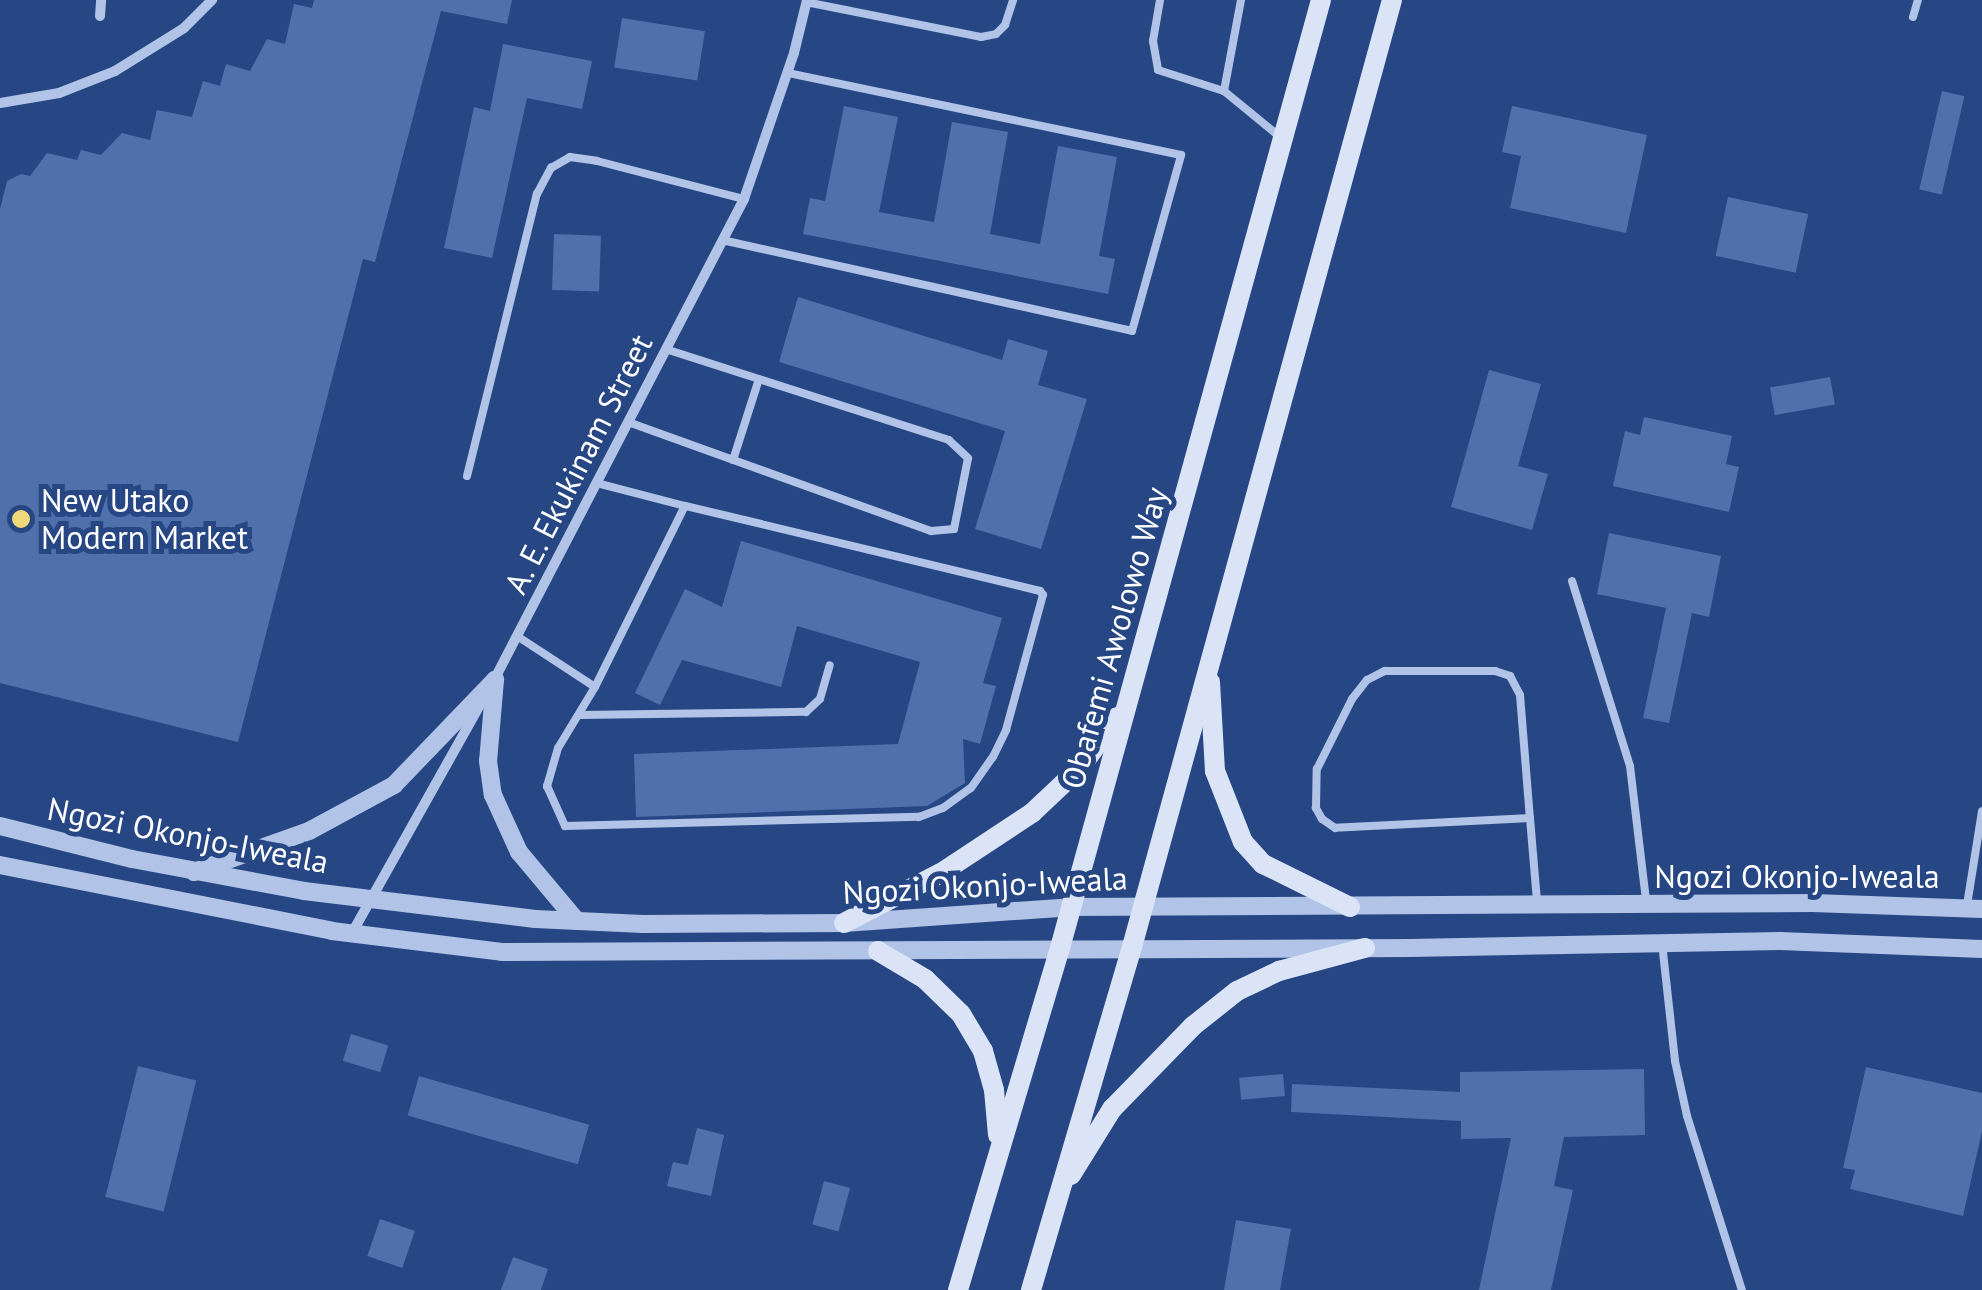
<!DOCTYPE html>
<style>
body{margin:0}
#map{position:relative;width:1982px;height:1290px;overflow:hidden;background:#274784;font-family:"PT Sans",sans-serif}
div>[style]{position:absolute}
.building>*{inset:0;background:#5070ab;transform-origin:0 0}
.service>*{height:8px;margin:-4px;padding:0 4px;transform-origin:4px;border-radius:4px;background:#b1c4e7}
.minor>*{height:10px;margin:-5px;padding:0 5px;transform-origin:5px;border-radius:5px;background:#b1c4e7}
.tertiary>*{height:18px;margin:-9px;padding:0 9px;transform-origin:9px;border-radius:9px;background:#b1c4e7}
.secondary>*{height:20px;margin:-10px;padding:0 10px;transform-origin:10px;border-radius:10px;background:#dbe4f7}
.dots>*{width:28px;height:28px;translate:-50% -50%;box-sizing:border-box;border:5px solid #274784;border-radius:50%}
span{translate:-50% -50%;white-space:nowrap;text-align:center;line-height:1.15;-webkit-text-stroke:10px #274784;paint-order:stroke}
.street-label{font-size:32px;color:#fff}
.poi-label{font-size:32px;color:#fff}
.left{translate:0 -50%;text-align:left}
</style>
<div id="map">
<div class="building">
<i style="clip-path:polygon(314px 0,512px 0,507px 24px,441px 11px,375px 262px,363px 259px,238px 742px,0 683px,0 209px,7px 181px,21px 174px,30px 176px,47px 153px,77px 160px,81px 150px,101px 155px,122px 133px,150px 140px,157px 110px,192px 117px,203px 81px,220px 86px,226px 64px,250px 71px,267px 39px,285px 44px,294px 4px,312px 8px)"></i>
<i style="left:622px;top:18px;width:84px;height:50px;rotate:9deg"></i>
<i style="clip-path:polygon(503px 44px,592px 61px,582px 109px,527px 98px,492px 258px,444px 248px,474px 107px,490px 111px)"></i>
<i style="left:1942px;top:91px;width:23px;height:101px;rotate:13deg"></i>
<i style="clip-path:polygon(844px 106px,898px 117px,879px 212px,934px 222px,952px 122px,1008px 132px,990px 234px,1040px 244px,1058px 146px,1117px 157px,1099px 256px,1115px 259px,1108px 294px,803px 234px,810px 198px,825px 201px)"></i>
<i style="clip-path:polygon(1512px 106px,1647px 135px,1626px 233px,1510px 208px,1521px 156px,1502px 152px)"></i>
<i style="left:1728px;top:197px;width:82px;height:60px;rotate:12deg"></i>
<i style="left:554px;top:234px;width:47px;height:56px;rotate:2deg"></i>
<i style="clip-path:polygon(798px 297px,1002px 360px,1008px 339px,1048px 351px,1038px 385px,1087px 399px,1041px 549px,975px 529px,1005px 431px,779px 362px)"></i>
<i style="clip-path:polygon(1489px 370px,1541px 384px,1518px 466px,1548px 474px,1532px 530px,1451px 507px)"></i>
<i style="left:1830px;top:377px;width:28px;height:61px;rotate:80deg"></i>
<i style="clip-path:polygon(1644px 417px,1732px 436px,1726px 464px,1739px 467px,1729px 512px,1613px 486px,1625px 431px,1640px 435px)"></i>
<i style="clip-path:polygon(1609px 533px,1721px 556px,1709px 617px,1692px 613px,1669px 723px,1643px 718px,1666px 608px,1597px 594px)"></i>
<i style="clip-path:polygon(741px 541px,1002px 618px,983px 683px,996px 686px,980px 744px,963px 739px,965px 783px,927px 806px,636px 817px,634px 754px,898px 744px,920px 662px,797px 626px,781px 687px,682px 660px,660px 705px,635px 693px,685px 589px,722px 607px)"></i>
<i style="left:351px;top:1034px;width:39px;height:28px;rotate:17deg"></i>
<i style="left:138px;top:1066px;width:60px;height:135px;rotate:14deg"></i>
<i style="clip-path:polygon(1866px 1067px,1982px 1093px,1982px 1131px,1963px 1216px,1850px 1189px,1855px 1170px,1843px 1168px)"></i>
<i style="clip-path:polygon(1644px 1069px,1645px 1135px,1564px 1137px,1554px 1186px,1573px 1190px,1551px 1290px,1479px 1290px,1511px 1138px,1461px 1139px,1461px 1121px,1291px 1112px,1292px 1084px,1460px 1092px,1460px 1072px)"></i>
<i style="left:1283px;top:1074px;width:22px;height:44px;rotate:85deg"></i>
<i style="left:419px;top:1076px;width:177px;height:41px;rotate:16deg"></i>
<i style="clip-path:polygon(697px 1128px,724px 1135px,711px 1196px,667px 1186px,673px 1162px,688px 1165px)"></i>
<i style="left:824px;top:1181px;width:27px;height:45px;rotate:15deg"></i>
<i style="left:380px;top:1219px;width:37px;height:39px;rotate:19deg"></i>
<i style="clip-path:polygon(1236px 1220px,1291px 1229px,1280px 1290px,1224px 1290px)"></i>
<i style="clip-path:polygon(513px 1257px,548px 1269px,541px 1290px,501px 1290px)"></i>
</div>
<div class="service">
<i style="left:1160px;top:0;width:42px;rotate:99.7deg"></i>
<i style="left:1153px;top:41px;width:29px;rotate:80deg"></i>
<i style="left:1158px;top:70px;width:69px;rotate:17.7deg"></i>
<i style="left:1241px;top:0;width:93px;rotate:100.6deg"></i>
<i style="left:1224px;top:91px;width:72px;rotate:39.4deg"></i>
<i style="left:806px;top:2px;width:178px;rotate:11.3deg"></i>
<i style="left:981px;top:37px;width:15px;rotate:-11deg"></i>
<i style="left:996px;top:34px;width:13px;rotate:-45deg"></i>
<i style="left:1005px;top:25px;width:26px;rotate:-72deg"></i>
<i style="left:1913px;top:17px;width:18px;rotate:-74deg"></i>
<i style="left:722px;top:240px;width:420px;rotate:12.5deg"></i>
<i style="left:1132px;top:331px;width:183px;rotate:-74.4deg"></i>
<i style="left:1181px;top:155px;width:402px;rotate:-168.2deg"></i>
<i style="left:628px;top:422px;width:322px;rotate:19.8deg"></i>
<i style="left:931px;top:531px;width:23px;rotate:-5deg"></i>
<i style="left:954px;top:529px;width:72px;rotate:-78.8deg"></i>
<i style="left:968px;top:458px;width:26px;rotate:-137deg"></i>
<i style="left:949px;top:440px;width:297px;rotate:-162.2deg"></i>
<i style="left:733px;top:460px;width:85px;rotate:-72.2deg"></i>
<i style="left:467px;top:476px;width:291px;rotate:-76.1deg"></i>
<i style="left:537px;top:194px;width:30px;rotate:-62deg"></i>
<i style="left:551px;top:168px;width:22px;rotate:-30deg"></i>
<i style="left:570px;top:157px;width:27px;rotate:8deg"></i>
<i style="left:597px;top:161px;width:152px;rotate:14.5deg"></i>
<i style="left:1572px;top:581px;width:194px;rotate:72.6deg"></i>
<i style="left:1630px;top:766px;width:136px;rotate:83.2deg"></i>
<i style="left:517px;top:636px;width:93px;rotate:33.2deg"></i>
<i style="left:595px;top:687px;width:202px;rotate:-63.6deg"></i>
<i style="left:685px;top:506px;width:91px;rotate:-165.4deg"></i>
<i style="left:595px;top:687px;width:71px;rotate:121.2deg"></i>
<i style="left:558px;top:748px;width:40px;rotate:106deg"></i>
<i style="left:547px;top:786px;width:44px;rotate:65.8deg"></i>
<i style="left:565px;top:826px;width:354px;rotate:-1.5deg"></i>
<i style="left:919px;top:817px;width:26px;rotate:-21deg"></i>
<i style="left:943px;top:808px;width:34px;rotate:-36deg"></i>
<i style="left:971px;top:788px;width:38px;rotate:-55deg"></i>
<i style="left:993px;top:757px;width:30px;rotate:-64deg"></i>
<i style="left:1006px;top:730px;width:140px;rotate:-74.7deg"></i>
<i style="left:1043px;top:595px;width:5px;rotate:-127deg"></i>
<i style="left:1040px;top:591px;width:365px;rotate:-166.5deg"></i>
<i style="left:580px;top:715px;width:226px;rotate:-0.8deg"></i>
<i style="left:806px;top:712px;width:19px;rotate:-43deg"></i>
<i style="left:820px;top:699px;width:35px;rotate:-74deg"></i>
<i style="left:1530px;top:818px;width:195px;rotate:177.1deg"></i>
<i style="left:1335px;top:828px;width:16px;rotate:-145deg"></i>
<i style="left:1322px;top:819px;width:13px;rotate:-119deg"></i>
<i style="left:1316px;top:808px;width:39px;rotate:-89deg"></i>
<i style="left:1317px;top:769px;width:78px;rotate:-63.4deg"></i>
<i style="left:1352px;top:699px;width:24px;rotate:-52deg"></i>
<i style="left:1367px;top:680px;width:20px;rotate:-27deg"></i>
<i style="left:1385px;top:671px;width:110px"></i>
<i style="left:1495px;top:671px;width:16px;rotate:18deg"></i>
<i style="left:1510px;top:676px;width:21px;rotate:62deg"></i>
<i style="left:1520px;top:695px;width:123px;rotate:85.4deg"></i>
<i style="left:1530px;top:818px;width:83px;rotate:85.2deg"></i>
<i style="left:1967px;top:905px;width:95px;rotate:-80.9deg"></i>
<i style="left:1662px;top:943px;width:119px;rotate:83.7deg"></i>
<i style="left:1675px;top:1061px;width:56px;rotate:77.7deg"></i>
<i style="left:1687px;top:1116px;width:182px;rotate:72.5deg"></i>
</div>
<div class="minor">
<i style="left:100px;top:16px;width:16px;rotate:-86deg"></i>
<i style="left:0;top:103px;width:60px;rotate:-9.6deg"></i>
<i style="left:59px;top:93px;width:60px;rotate:-21.4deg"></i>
<i style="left:115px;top:71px;width:81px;rotate:-31.9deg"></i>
<i style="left:184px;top:28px;width:40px;rotate:-45deg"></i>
<i style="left:492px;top:684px;width:547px;rotate:-62.54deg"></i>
<i style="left:744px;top:199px;width:154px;rotate:-71.1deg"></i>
<i style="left:794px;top:53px;width:55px;rotate:-76.2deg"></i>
<i style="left:352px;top:933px;width:264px;rotate:-60.7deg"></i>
</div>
<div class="tertiary">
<i style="left:495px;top:680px;width:81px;rotate:94.9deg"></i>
<i style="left:488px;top:761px;width:34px;rotate:82deg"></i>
<i style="left:493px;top:795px;width:63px;rotate:65.5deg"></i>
<i style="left:519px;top:852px;width:90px;rotate:50deg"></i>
<i style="left:0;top:826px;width:136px;rotate:14deg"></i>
<i style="left:132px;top:859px;width:175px;rotate:10.5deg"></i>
<i style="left:304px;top:891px;width:233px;rotate:6.9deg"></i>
<i style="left:535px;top:919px;width:108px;rotate:2.7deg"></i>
<i style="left:643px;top:924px;width:201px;rotate:-0.3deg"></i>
<i style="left:844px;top:923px;width:227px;rotate:-4deg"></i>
<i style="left:1070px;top:907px;width:743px;rotate:-0.31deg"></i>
<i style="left:1813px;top:903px;width:169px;rotate:2deg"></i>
<i style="left:0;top:865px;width:338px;rotate:11.2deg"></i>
<i style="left:332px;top:931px;width:171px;rotate:7deg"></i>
<i style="left:502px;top:952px;width:908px;rotate:-0.25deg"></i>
<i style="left:1410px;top:948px;width:370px;rotate:-1.1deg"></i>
<i style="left:1780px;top:941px;width:202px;rotate:2.3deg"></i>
<i style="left:194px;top:872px;width:122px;rotate:-19.6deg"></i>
<i style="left:309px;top:831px;width:97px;rotate:-28.4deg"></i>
<i style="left:394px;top:785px;width:146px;rotate:-46.1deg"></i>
</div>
<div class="secondary">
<i style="left:1210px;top:682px;width:89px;rotate:86.8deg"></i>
<i style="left:1215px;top:771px;width:76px;rotate:68.5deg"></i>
<i style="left:1243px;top:842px;width:30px;rotate:48deg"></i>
<i style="left:1263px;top:864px;width:97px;rotate:26.3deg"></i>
<i style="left:844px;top:923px;width:109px;rotate:-27.3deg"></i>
<i style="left:941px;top:873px;width:109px;rotate:-33.4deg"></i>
<i style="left:1032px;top:813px;width:66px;rotate:-43.2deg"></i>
<i style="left:1080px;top:768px;width:63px;rotate:-54deg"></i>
<i style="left:878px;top:951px;width:55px;rotate:30.8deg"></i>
<i style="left:925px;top:979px;width:50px;rotate:44.2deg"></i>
<i style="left:961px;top:1014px;width:43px;rotate:59.3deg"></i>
<i style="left:983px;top:1051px;width:41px;rotate:74.2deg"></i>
<i style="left:994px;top:1090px;width:45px;rotate:84.9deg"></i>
<i style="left:1071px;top:1175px;width:78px;rotate:-58.2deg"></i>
<i style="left:1112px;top:1109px;width:116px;rotate:-45.7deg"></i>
<i style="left:1193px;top:1026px;width:56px;rotate:-38.5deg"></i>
<i style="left:1237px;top:991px;width:47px;rotate:-25.5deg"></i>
<i style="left:1279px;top:971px;width:89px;rotate:-15deg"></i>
<i style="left:958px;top:1290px;width:357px;rotate:-73.4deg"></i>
<i style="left:1060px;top:948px;width:983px;rotate:-74.61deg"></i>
<i style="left:1031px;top:1290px;width:358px;rotate:-73.6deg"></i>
<i style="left:1132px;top:947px;width:982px;rotate:-74.65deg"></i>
</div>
<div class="dots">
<i style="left:21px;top:519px;background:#efd877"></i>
</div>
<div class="street-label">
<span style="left:578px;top:464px;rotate:-63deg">A. E. Ekukinam Street</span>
<span style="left:1114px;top:638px;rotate:-74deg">Obafemi Awolowo Way</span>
<span style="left:188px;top:835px;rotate:11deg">Ngozi Okonjo-Iweala</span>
<span style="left:1797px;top:876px">Ngozi Okonjo-Iweala</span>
<span style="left:985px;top:885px;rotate:-3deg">Ngozi Okonjo-Iweala</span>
</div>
<div class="poi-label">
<span class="left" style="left:41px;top:519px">New Utako<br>Modern Market</span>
</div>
</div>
